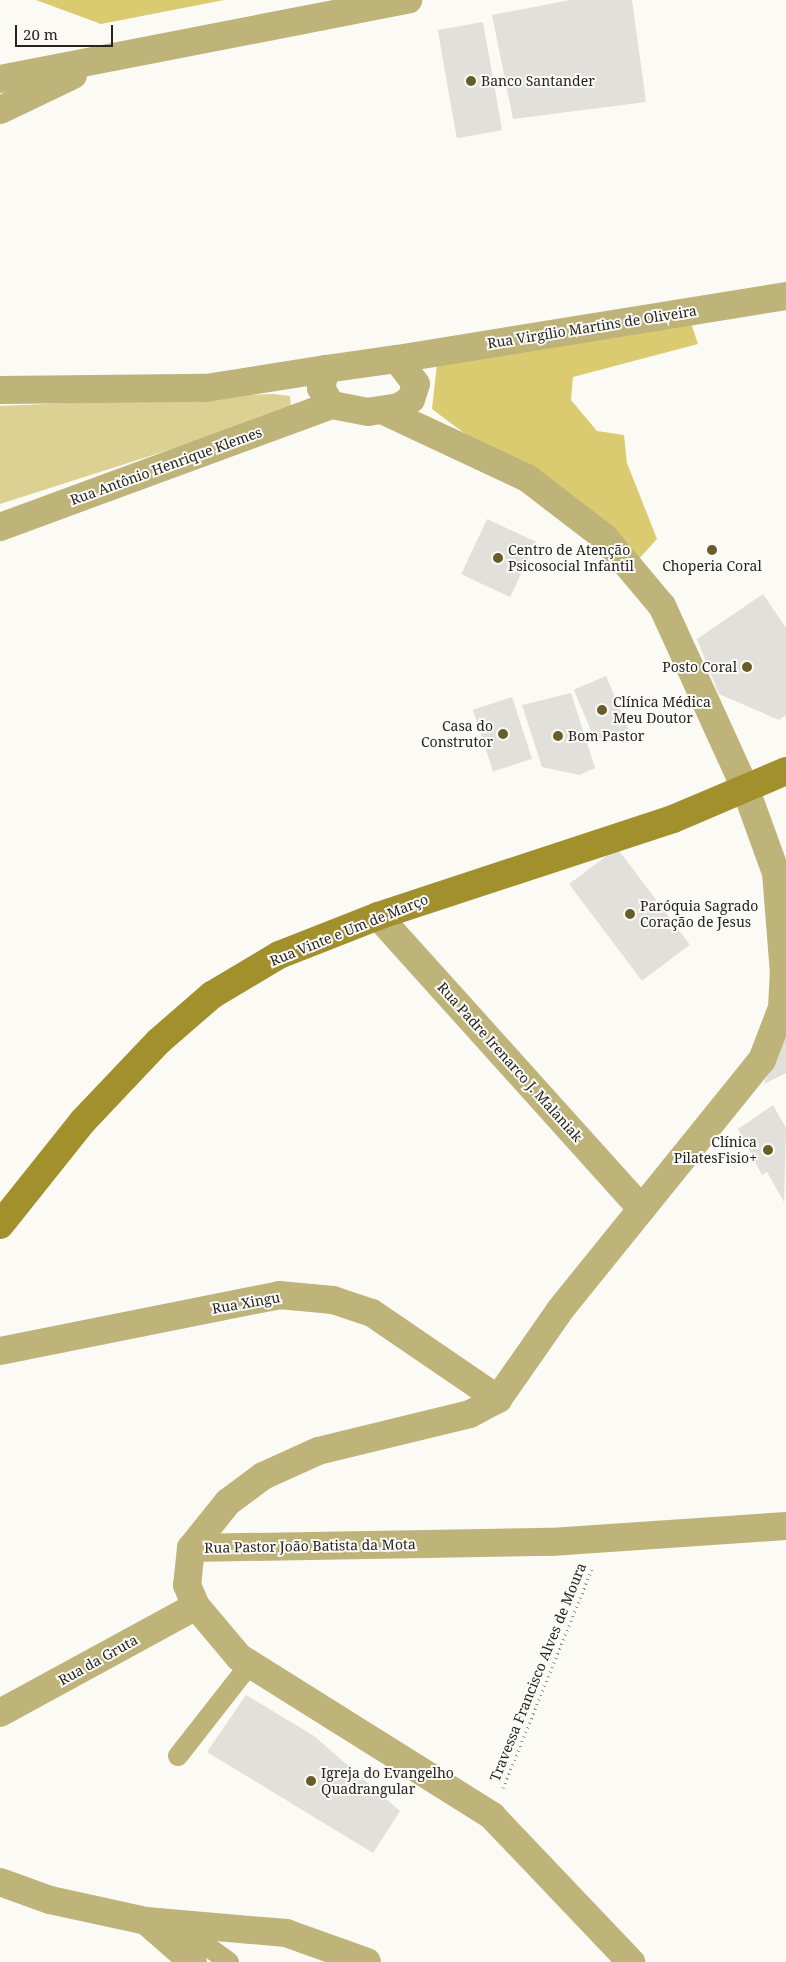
<!DOCTYPE html>
<meta charset="utf-8">
<style>
body{margin:0}
#map{position:relative;width:786px;height:1962px;overflow:hidden;background:#fbfaf4;font-family:"Noto Serif",serif}
div>[style]{position:absolute}
.green>*{inset:0;background:#dcd193}
.forest>*{inset:0;background:#dbcb70}
.building>*{inset:0;background:#e1e0da;transform-origin:0 0}
.path>*{height:3px;margin-top:-1.5px;transform-origin:0;background:repeating-linear-gradient(90deg,#908f8b 0 1px,transparent 0 5px)}
.service>*{height:20px;margin:-10px;padding:0 10px;transform-origin:10px;border-radius:10px;background:#beb479}
.minor>*{height:28px;margin:-14px;padding:0 14px;transform-origin:14px;border-radius:14px;background:#beb479}
.secondary>*{height:28px;margin:-14px;padding:0 14px;transform-origin:14px;border-radius:14px;background:#a2902d}
.dots>*{width:14px;height:14px;translate:-50% -50%;box-sizing:border-box;border:2px solid #fbfaf4;border-radius:50%}
span{translate:-50% -50%;white-space:nowrap;text-align:center;line-height:1.15;-webkit-text-stroke:4px #fbfaf4;paint-order:stroke}
.poi-label{font-size:14px;color:#252422}
.left{translate:0 -50%;text-align:left}
.right{translate:-100% -50%;text-align:right}
.street-label{font-size:14px;color:#252422}
.scale{position:absolute;left:15px;top:25px;width:98px;height:22px;box-sizing:border-box;border:2px solid #252422;border-top:0;padding-left:6px;font-size:15px;line-height:18px;white-space:nowrap;color:#252422;-webkit-text-stroke:4px #fbfaf4;paint-order:stroke}
</style>
<div id="map">
<div class="green">
<i style="clip-path:polygon(273px 394px,290px 396px,291px 408px,284px 413px,0 504px,0 406px)"></i>
</div>
<div class="forest">
<i style="clip-path:polygon(36px 0,224px 0,101px 24px)"></i>
<i style="clip-path:polygon(690px 320px,698px 344px,573px 377px,571px 400px,597px 431px,624px 435px,627px 463px,657px 539px,636px 562px,432px 409px,437px 364px)"></i>
</div>
<div class="building">
<i style="clip-path:polygon(570px 0,632px 0,646px 102px,513px 119px,492px 15px)"></i>
<i style="left:483px;top:22px;width:110px;height:46px;rotate:80deg"></i>
<i style="left:487px;top:519px;width:54px;height:61px;rotate:25deg"></i>
<i style="clip-path:polygon(763px 594px,786px 628px,786px 715px,779px 720px,719px 694px,697px 639px)"></i>
<i style="left:606px;top:676px;width:59px;height:35px;rotate:67deg"></i>
<i style="clip-path:polygon(571px 693px,595px 768px,579px 775px,542px 767px,522px 705px)"></i>
<i style="left:512px;top:697px;width:65px;height:41px;rotate:72deg"></i>
<i style="left:617px;top:848px;width:121px;height:60px;rotate:53deg"></i>
<i style="clip-path:polygon(786px 1025px,786px 1073px,764px 1084px)"></i>
<i style="clip-path:polygon(773px 1105px,786px 1128px,784px 1202px,767px 1172px,762px 1175px,738px 1129px)"></i>
<i style="clip-path:polygon(246px 1695px,314px 1736px,400px 1811px,373px 1853px,207px 1752px)"></i>
</div>
<div class="path">
<i style="left:503px;top:1788px;width:236px;rotate:-67.9deg"></i>
</div>
<div class="service">
<i style="left:178px;top:1756px;width:117px;rotate:-52deg"></i>
<i style="left:176px;top:1924px;width:65px;rotate:35.6deg"></i>
</div>
<div class="minor">
<i style="left:0;top:79px;width:416px;rotate:-11deg"></i>
<i style="left:0;top:110px;width:81px;rotate:-25.6deg"></i>
<i style="left:397px;top:359px;width:394px;rotate:-9.2deg"></i>
<i style="left:397px;top:359px;width:31px;rotate:53deg"></i>
<i style="left:416px;top:384px;width:16px;rotate:108deg"></i>
<i style="left:411px;top:399px;width:14px;rotate:146deg"></i>
<i style="left:399px;top:407px;width:31px;rotate:171deg"></i>
<i style="left:368px;top:412px;width:38px;rotate:-169deg"></i>
<i style="left:331px;top:405px;width:20px;rotate:-120deg"></i>
<i style="left:321px;top:388px;width:20px;rotate:-75deg"></i>
<i style="left:326px;top:369px;width:72px;rotate:-8deg"></i>
<i style="left:0;top:390px;width:206px;rotate:-0.6deg"></i>
<i style="left:206px;top:388px;width:121px;rotate:-9deg"></i>
<i style="left:0;top:527px;width:353px;rotate:-20.2deg"></i>
<i style="left:378px;top:916px;width:394px;rotate:48deg"></i>
<i style="left:0;top:1351px;width:285px;rotate:-11.3deg"></i>
<i style="left:279px;top:1295px;width:54px;rotate:5.3deg"></i>
<i style="left:333px;top:1300px;width:41px;rotate:18.4deg"></i>
<i style="left:372px;top:1313px;width:153px;rotate:34.3deg"></i>
<i style="left:191px;top:1548px;width:59px;rotate:-51.2deg"></i>
<i style="left:228px;top:1502px;width:44px;rotate:-36.6deg"></i>
<i style="left:263px;top:1476px;width:60px;rotate:-24.4deg"></i>
<i style="left:318px;top:1451px;width:156px;rotate:-13.7deg"></i>
<i style="left:470px;top:1414px;width:32px;rotate:-28deg"></i>
<i style="left:498px;top:1399px;width:108px;rotate:-55.1deg"></i>
<i style="left:560px;top:1310px;width:321px;rotate:-51.1deg"></i>
<i style="left:762px;top:1060px;width:56px;rotate:-69deg"></i>
<i style="left:782px;top:1008px;width:34px;rotate:-87deg"></i>
<i style="left:784px;top:974px;width:101px;rotate:-94.5deg"></i>
<i style="left:776px;top:873px;width:88px;rotate:-109.9deg"></i>
<i style="left:746px;top:790px;width:202px;rotate:-114.5deg"></i>
<i style="left:662px;top:606px;width:90px;rotate:-130deg"></i>
<i style="left:604px;top:537px;width:97px;rotate:-142.5deg"></i>
<i style="left:527px;top:478px;width:160px;rotate:-154.9deg"></i>
<i style="left:191px;top:1548px;width:37px;rotate:96deg"></i>
<i style="left:187px;top:1585px;width:23px;rotate:67deg"></i>
<i style="left:196px;top:1606px;width:67px;rotate:49.9deg"></i>
<i style="left:239px;top:1657px;width:299px;rotate:32.1deg"></i>
<i style="left:492px;top:1816px;width:202px;rotate:46.4deg"></i>
<i style="left:191px;top:1548px;width:360px;rotate:-1deg"></i>
<i style="left:551px;top:1542px;width:236px;rotate:-3.9deg"></i>
<i style="left:0;top:1713px;width:223px;rotate:-28.6deg"></i>
<i style="left:0;top:1882px;width:53px;rotate:19.8deg"></i>
<i style="left:50px;top:1900px;width:98px;rotate:12.3deg"></i>
<i style="left:146px;top:1921px;width:141px;rotate:4.9deg"></i>
<i style="left:286px;top:1933px;width:86px;rotate:19.7deg"></i>
<i style="left:146px;top:1921px;width:62px;rotate:41.1deg"></i>
</div>
<div class="secondary">
<i style="left:0;top:1225px;width:133px;rotate:-51.4deg"></i>
<i style="left:83px;top:1121px;width:110px;rotate:-46.5deg"></i>
<i style="left:159px;top:1041px;width:70px;rotate:-41deg"></i>
<i style="left:212px;top:995px;width:78px;rotate:-30.8deg"></i>
<i style="left:279px;top:955px;width:106px;rotate:-21.5deg"></i>
<i style="left:378px;top:916px;width:311px;rotate:-18.2deg"></i>
<i style="left:673px;top:819px;width:123px;rotate:-23deg"></i>
</div>
<div class="dots">
<i style="left:471px;top:81px;background:#665d2a"></i>
<i style="left:712px;top:550px;background:#665d2a"></i>
<i style="left:498px;top:558px;background:#665d2a"></i>
<i style="left:747px;top:667px;background:#665d2a"></i>
<i style="left:602px;top:710px;background:#665d2a"></i>
<i style="left:503px;top:734px;background:#665d2a"></i>
<i style="left:558px;top:736px;background:#665d2a"></i>
<i style="left:630px;top:914px;background:#665d2a"></i>
<i style="left:768px;top:1150px;background:#665d2a"></i>
<i style="left:311px;top:1781px;background:#665d2a"></i>
</div>
<div class="poi-label">
<span class="left" style="left:481px;top:81px">Banco Santander</span>
<span class="left" style="left:508px;top:558px">Centro de Atenção<br>Psicosocial Infantil</span>
<span style="left:712px;top:566px">Choperia Coral</span>
<span class="right" style="left:737px;top:667px">Posto Coral</span>
<span class="left" style="left:613px;top:710px">Clínica Médica<br>Meu Doutor</span>
<span class="right" style="left:493px;top:734px">Casa do<br>Construtor</span>
<span class="left" style="left:568px;top:736px">Bom Pastor</span>
<span class="left" style="left:640px;top:914px">Paróquia Sagrado<br>Coração de Jesus</span>
<span class="right" style="left:757px;top:1150px">Clínica<br>PilatesFisio+</span>
<span class="left" style="left:321px;top:1781px">Igreja do Evangelho<br>Quadrangular</span>
</div>
<div class="street-label">
<span style="left:592px;top:327px;rotate:-9deg">Rua Virgílio Martins de Oliveira</span>
<span style="left:166px;top:466px;rotate:-20deg">Rua Antônio Henrique Klemes</span>
<span style="left:349px;top:930px;rotate:-22deg">Rua Vinte e Um de Março</span>
<span style="left:510px;top:1062px;rotate:48deg">Rua Padre Irenarco J. Malaniak</span>
<span style="left:246px;top:1303px;rotate:-10deg">Rua Xingu</span>
<span style="left:310px;top:1546px;rotate:-1deg">Rua Pastor João Batista da Mota</span>
<span style="left:98px;top:1660px;rotate:-29deg">Rua da Gruta</span>
<span style="left:538px;top:1672px;rotate:-68deg">Travessa Francisco Alves de Moura</span>
</div>
<div class="scale">20 m</div>
</div>
